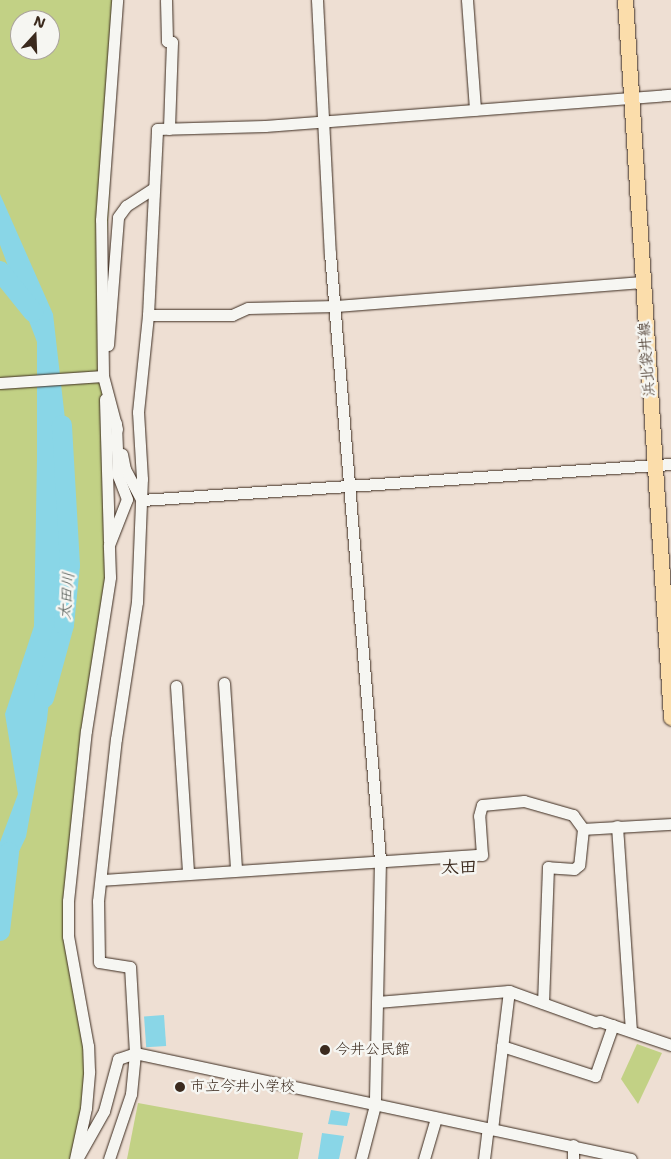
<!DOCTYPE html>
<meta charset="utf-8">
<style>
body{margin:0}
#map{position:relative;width:671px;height:1159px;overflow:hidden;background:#eedfd3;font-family:"Shantell Sans","Klee One",sans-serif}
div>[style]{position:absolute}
.green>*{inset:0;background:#c2d185}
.water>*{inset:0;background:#89d6e7;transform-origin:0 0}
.river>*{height:20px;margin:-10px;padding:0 10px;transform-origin:10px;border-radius:10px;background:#89d6e7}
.roads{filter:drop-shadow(0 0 1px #3b2a1e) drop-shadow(0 0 1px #3b2a1e)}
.minor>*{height:11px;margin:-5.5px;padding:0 5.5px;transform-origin:5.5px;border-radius:5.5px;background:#f6f6f2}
.major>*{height:15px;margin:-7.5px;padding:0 7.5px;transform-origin:7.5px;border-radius:7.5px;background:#fbddab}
.dots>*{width:14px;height:14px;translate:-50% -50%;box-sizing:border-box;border:2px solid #f6f6f2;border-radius:50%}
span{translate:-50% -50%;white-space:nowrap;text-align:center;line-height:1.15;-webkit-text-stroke:5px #f6f6f2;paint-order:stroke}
.street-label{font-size:15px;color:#3b2a1e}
.poi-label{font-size:15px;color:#3b2a1e}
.left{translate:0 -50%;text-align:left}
.water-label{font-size:16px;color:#4e5550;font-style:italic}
.quarter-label{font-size:18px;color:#3b2a1e;font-weight:700}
.north{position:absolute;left:10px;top:10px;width:50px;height:50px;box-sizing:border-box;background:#f6f6f2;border:1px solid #aba49d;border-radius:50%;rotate:20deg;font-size:14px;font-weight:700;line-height:20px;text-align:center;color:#3b2a1e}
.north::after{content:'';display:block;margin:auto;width:18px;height:22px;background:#3b2a1e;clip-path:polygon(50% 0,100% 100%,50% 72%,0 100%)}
</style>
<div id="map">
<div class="green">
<i style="clip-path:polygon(evenodd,0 0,119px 0,101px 362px,110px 577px,74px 833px,69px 946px,89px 1071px,74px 1159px,0 1159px,0 0,20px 20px,50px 20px,50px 50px,20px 50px,20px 20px)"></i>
<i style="clip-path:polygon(637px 1044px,662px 1053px,638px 1104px,621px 1079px)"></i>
<i style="clip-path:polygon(138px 1103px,303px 1133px,298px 1159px,127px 1159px)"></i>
</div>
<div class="water">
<i style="clip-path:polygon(0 194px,53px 314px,65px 419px,62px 572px,47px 720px,26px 837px,0 891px,0 842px,18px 794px,5px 714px,34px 626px,37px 458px,37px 342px,0 245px)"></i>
<i style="left:164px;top:1015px;width:31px;height:20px;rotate:86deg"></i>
<i style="clip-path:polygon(331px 1110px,350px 1113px,347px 1126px,328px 1124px)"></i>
<i style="clip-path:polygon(322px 1133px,344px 1136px,339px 1159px,318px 1159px)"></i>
</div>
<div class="river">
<i style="left:0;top:271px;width:53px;rotate:51.2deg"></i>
<i style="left:44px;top:698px;width:76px;rotate:-74.7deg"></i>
<i style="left:64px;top:625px;width:60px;rotate:-84.3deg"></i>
<i style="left:70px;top:565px;width:140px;rotate:-93.3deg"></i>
<i style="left:0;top:931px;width:79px;rotate:-83.4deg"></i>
</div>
<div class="roads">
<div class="minor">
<i style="left:166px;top:0;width:41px;rotate:88.6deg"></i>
<i style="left:167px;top:41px;width:5px;rotate:11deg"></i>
<i style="left:172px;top:42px;width:87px;rotate:92deg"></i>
<i style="left:317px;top:0;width:253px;rotate:87.1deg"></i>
<i style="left:330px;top:253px;width:609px;rotate:85.29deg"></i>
<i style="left:380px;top:860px;width:245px;rotate:91.2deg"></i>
<i style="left:375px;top:1105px;width:56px;rotate:104.5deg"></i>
<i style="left:467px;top:0;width:110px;rotate:85.8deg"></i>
<i style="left:148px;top:315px;width:84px"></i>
<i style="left:232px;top:315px;width:17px;rotate:-24deg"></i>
<i style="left:248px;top:308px;width:88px;rotate:-1.3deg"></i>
<i style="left:336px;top:306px;width:307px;rotate:-4.5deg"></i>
<i style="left:108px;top:345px;width:128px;rotate:-85.5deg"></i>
<i style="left:118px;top:217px;width:14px;rotate:-54deg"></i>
<i style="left:126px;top:206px;width:33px;rotate:-33deg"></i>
<i style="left:103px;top:376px;width:156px;rotate:-90.7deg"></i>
<i style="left:101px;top:220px;width:221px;rotate:-85.8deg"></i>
<i style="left:0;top:383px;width:103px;rotate:-3.9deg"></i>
<i style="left:103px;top:376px;width:55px;rotate:75.2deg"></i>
<i style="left:105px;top:399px;width:142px;rotate:88.4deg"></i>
<i style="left:122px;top:454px;width:15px;rotate:79deg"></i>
<i style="left:125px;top:469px;width:34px;rotate:62deg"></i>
<i style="left:142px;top:500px;width:530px;rotate:-3.89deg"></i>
<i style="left:224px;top:683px;width:187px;rotate:86.3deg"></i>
<i style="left:176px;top:686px;width:187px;rotate:86.3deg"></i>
<i style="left:617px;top:826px;width:205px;rotate:86.1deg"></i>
<i style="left:583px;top:829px;width:88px;rotate:-3.3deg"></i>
<i style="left:101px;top:880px;width:382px;rotate:-3.8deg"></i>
<i style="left:482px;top:855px;width:39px;rotate:-94deg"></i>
<i style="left:479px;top:816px;width:11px;rotate:-75deg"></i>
<i style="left:482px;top:805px;width:42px;rotate:-5.4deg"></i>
<i style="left:524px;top:801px;width:51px;rotate:15.9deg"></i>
<i style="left:573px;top:815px;width:17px;rotate:54deg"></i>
<i style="left:583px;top:829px;width:36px;rotate:96deg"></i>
<i style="left:579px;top:865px;width:6px;rotate:141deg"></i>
<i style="left:574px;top:869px;width:26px;rotate:-176deg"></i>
<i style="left:548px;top:867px;width:136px;rotate:92.1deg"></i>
<i style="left:377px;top:1002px;width:132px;rotate:-4.8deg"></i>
<i style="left:509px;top:991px;width:91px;rotate:19.8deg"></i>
<i style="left:595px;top:1022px;width:5px;rotate:-11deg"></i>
<i style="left:600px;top:1021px;width:75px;rotate:18.7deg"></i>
<i style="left:502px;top:1046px;width:98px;rotate:17.9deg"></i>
<i style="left:595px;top:1076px;width:54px;rotate:-70.6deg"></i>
<i style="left:492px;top:1129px;width:139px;rotate:-83deg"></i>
<i style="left:75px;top:1159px;width:52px;rotate:-77.8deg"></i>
<i style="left:86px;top:1108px;width:37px;rotate:-85deg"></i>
<i style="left:89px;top:1071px;width:25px;rotate:-92deg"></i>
<i style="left:88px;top:1046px;width:112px;rotate:-100.3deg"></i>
<i style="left:68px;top:936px;width:35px;rotate:-90deg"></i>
<i style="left:68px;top:901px;width:171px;rotate:-84deg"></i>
<i style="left:86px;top:731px;width:156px;rotate:-81.1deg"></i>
<i style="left:110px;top:577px;width:32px;rotate:-92deg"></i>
<i style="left:109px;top:545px;width:49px;rotate:-68.6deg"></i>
<i style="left:127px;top:499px;width:25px;rotate:-111deg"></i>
<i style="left:118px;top:476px;width:53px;rotate:-92.2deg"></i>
<i style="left:77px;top:1159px;width:55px;rotate:-60.6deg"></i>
<i style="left:104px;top:1111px;width:54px;rotate:-74.9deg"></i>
<i style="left:118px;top:1059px;width:18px;rotate:-19deg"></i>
<i style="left:135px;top:1053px;width:507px;rotate:12.06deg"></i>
<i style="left:109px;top:1159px;width:69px;rotate:-71.3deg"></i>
<i style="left:131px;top:1094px;width:41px;rotate:-84.4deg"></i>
<i style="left:135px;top:1053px;width:86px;rotate:-93.3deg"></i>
<i style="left:130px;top:967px;width:31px;rotate:-171deg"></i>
<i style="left:99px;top:962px;width:61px;rotate:-90.9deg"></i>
<i style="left:98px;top:901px;width:163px;rotate:-83.7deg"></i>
<i style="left:116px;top:739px;width:139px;rotate:-81.3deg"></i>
<i style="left:137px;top:602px;width:123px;rotate:-87.7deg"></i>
<i style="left:142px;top:479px;width:67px;rotate:-93.4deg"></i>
<i style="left:138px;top:412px;width:98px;rotate:-84.1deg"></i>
<i style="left:148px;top:315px;width:186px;rotate:-87.2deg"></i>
<i style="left:157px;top:129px;width:108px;rotate:-1.6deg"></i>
<i style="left:265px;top:126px;width:407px;rotate:-4.4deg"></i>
<i style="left:424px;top:1159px;width:43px;rotate:-73.7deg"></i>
<i style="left:484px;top:1159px;width:31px;rotate:-83deg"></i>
<i style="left:573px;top:1159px;width:14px;rotate:-90deg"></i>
</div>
<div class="major">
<i style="left:625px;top:0;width:719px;rotate:86.33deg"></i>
</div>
</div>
<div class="dots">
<i style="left:325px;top:1050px;background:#3b2a1e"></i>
<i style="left:180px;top:1087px;background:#3b2a1e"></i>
</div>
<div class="street-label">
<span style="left:647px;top:359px;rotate:-94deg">浜北袋井線</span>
</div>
<div class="poi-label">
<span class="left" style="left:335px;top:1050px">今井公民館</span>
<span class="left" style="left:190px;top:1087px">市立今井小学校</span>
</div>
<div class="water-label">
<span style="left:67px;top:596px;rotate:-85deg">太田川</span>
</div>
<div class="quarter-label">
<span style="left:459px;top:867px">太田</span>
</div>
<div class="north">N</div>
</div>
